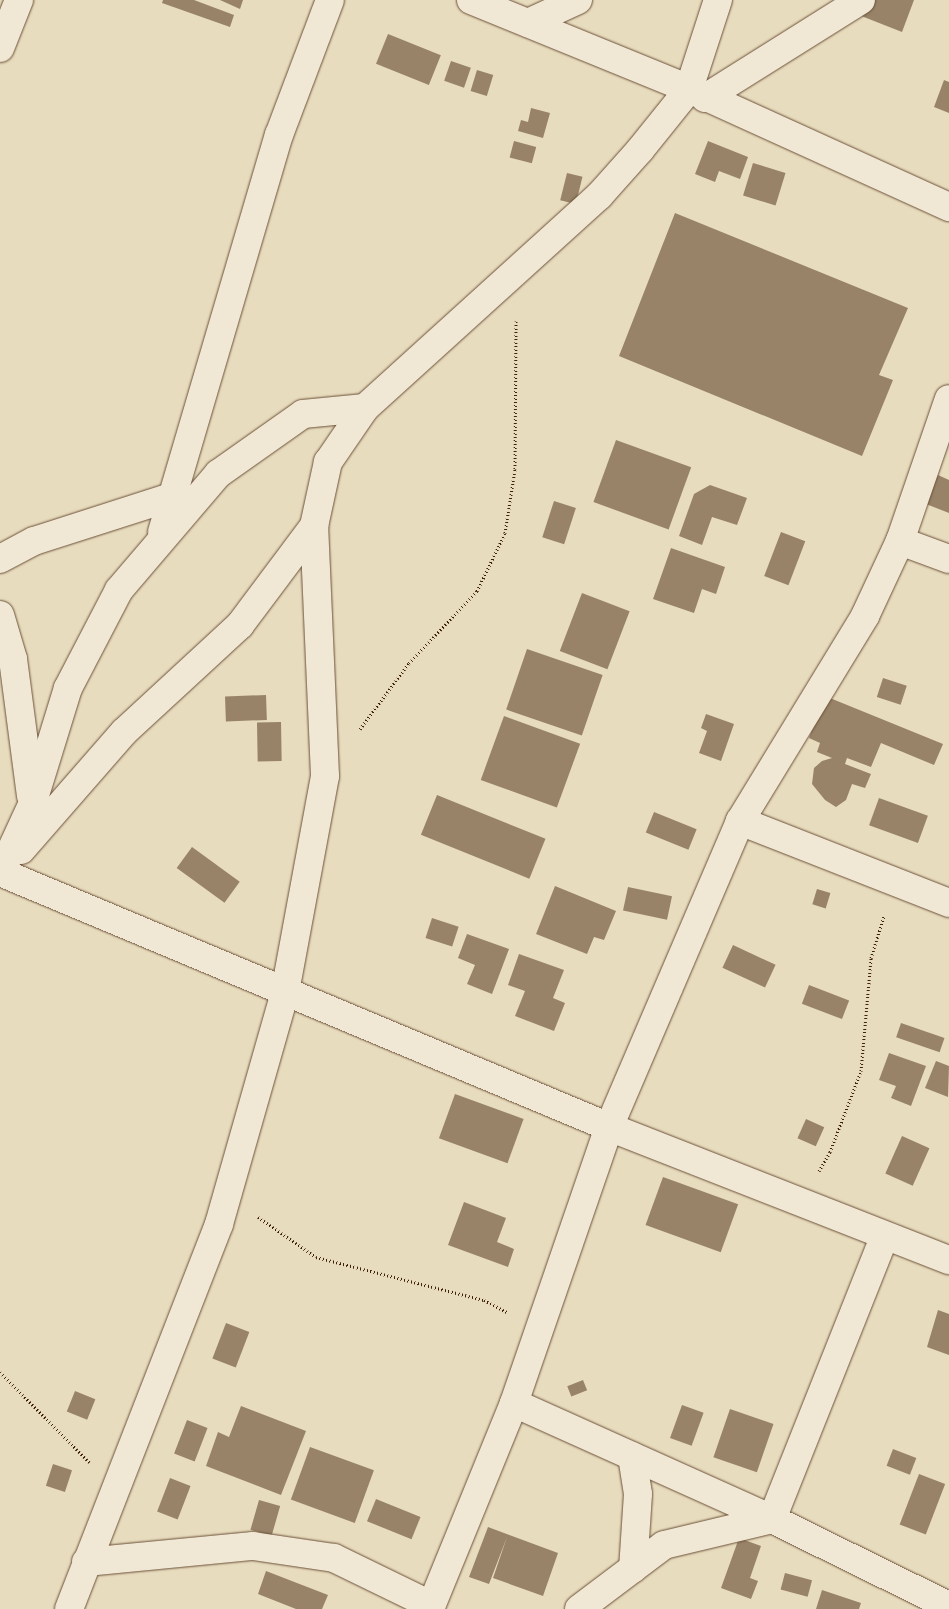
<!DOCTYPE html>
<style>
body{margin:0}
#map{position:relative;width:949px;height:1609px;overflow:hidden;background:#e8dcbe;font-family:"Old Standard TT",serif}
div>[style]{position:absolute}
.building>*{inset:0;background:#988368;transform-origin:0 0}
.path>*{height:3px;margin-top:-1.5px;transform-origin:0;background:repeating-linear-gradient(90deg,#41220b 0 1px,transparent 0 3.5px)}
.roads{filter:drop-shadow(0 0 1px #6b5038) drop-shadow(0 0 1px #6b5038)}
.minor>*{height:28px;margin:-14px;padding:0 14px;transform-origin:14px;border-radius:14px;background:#f0e8d5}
span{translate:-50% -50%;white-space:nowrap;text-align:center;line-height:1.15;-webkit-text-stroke:5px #f0e8d5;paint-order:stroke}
</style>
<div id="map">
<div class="building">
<i style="clip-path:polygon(163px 0,194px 0,234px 15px,230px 27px,162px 3px)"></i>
<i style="clip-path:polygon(220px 0,243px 0,240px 9px)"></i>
<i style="clip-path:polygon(844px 0,914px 0,902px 32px,841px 8px)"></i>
<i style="left:388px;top:34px;width:57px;height:32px;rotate:22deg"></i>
<i style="left:451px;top:61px;width:21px;height:21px;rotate:19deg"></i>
<i style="left:477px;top:70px;width:17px;height:22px;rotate:17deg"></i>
<i style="clip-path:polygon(944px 80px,949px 82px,949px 113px,934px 107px)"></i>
<i style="clip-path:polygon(531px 108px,550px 113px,543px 138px,518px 131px,521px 120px,528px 122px)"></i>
<i style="left:514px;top:141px;width:23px;height:17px;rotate:15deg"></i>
<i style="clip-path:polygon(708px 141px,748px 157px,740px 179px,719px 171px,715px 182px,695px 174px)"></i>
<i style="left:753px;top:163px;width:34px;height:34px;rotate:17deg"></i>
<i style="left:567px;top:173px;width:16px;height:28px;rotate:14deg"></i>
<i style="clip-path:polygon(675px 213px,908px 308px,879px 375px,893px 380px,862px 456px,619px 356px)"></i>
<i style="left:616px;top:440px;width:80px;height:66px;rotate:20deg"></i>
<i style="clip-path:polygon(938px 475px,949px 480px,949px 513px,926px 504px)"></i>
<i style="clip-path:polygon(710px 485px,747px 498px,737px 525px,712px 517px,702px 545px,679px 536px,694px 494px)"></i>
<i style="left:554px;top:501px;width:23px;height:38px;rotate:18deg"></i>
<i style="left:781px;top:532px;width:26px;height:47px;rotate:21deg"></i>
<i style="clip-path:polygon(671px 548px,725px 567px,716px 594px,702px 589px,694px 613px,653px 599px)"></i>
<i style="left:582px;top:593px;width:51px;height:62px;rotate:21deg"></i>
<i style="left:527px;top:649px;width:80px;height:64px;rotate:19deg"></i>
<i style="left:883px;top:678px;width:25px;height:20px;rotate:18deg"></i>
<i style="left:266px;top:695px;width:25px;height:41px;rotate:88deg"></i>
<i style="clip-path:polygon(825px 696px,943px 744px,934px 765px,881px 743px,871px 767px,847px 758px,845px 764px,871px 774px,865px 788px,852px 784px,846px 800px,836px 807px,825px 800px,812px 784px,814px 768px,822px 761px,832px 758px,817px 752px,820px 743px,809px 738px)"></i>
<i style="clip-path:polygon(706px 714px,734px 724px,721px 761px,699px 753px,707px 731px,701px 728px)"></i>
<i style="left:504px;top:716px;width:81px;height:68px;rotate:20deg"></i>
<i style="left:281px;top:722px;width:39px;height:24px;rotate:89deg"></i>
<i style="left:437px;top:795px;width:117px;height:43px;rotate:22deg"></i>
<i style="left:879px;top:798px;width:52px;height:29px;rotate:20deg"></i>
<i style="left:654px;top:812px;width:46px;height:22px;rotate:22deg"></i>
<i style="left:192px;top:847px;width:59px;height:26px;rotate:36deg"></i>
<i style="clip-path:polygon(555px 886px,616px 911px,604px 940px,594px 937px,587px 954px,536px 934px)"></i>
<i style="left:628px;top:887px;width:45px;height:24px;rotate:12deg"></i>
<i style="left:817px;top:889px;width:14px;height:16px;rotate:17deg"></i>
<i style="left:432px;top:918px;width:28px;height:21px;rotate:18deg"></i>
<i style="clip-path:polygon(467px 934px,509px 949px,492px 994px,467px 984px,475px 965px,458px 958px)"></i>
<i style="left:733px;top:945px;width:47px;height:25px;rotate:25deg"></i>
<i style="clip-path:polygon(519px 954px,564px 970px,553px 998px,565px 1003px,554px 1031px,515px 1016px,525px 991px,508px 985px)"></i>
<i style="left:809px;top:985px;width:43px;height:20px;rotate:21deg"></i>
<i style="left:901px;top:1023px;width:46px;height:15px;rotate:19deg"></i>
<i style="clip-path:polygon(889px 1053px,926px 1066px,911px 1106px,891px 1098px,896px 1086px,879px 1080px)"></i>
<i style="clip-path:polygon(936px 1061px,949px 1066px,948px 1097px,925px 1088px)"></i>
<i style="left:455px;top:1094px;width:73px;height:47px;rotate:20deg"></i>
<i style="left:806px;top:1119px;width:20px;height:21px;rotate:24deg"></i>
<i style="left:902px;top:1136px;width:30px;height:41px;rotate:24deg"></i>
<i style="left:663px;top:1177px;width:80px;height:51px;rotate:20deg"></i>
<i style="clip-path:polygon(464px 1202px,506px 1218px,497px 1242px,514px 1249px,508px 1267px,448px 1245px)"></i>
<i style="clip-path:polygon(938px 1310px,949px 1314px,949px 1355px,927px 1347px)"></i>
<i style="left:226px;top:1323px;width:25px;height:38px;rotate:21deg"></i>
<i style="left:583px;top:1380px;width:11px;height:17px;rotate:68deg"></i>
<i style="left:75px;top:1391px;width:22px;height:22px;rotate:22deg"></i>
<i style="left:682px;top:1405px;width:23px;height:35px;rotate:20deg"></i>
<i style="clip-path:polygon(241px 1406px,306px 1431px,281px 1495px,206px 1466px,218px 1432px,229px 1437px)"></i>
<i style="left:730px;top:1409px;width:46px;height:51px;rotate:19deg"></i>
<i style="left:187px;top:1420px;width:22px;height:36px;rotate:21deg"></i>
<i style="left:310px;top:1447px;width:68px;height:56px;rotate:20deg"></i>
<i style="left:893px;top:1449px;width:25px;height:18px;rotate:21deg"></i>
<i style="left:53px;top:1464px;width:20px;height:23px;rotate:18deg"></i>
<i style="left:919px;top:1474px;width:28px;height:54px;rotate:21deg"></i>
<i style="left:170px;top:1478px;width:22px;height:36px;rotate:21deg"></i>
<i style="left:376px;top:1499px;width:48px;height:24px;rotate:22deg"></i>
<i style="left:259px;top:1500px;width:22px;height:31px;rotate:16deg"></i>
<i style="clip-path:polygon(488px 1527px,558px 1553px,543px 1596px,493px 1578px,507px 1537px,489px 1584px,469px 1577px)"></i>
<i style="clip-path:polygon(739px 1538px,761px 1546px,750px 1578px,758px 1581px,751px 1599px,721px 1588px)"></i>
<i style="clip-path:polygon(266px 1571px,328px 1595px,322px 1609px,296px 1609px,258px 1594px)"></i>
<i style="left:785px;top:1573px;width:28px;height:17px;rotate:15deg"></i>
<i style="clip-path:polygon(822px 1590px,861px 1603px,859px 1609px,816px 1609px)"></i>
</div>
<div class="path">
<i style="left:360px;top:729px;width:82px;rotate:-53.4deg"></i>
<i style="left:409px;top:663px;width:99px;rotate:-46.6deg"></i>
<i style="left:477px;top:591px;width:64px;rotate:-64.2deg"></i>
<i style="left:505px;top:533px;width:65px;rotate:-81.1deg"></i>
<i style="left:515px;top:469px;width:148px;rotate:-89.6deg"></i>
<i style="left:819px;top:1171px;width:22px;rotate:-60deg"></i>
<i style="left:830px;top:1152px;width:87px;rotate:-69.1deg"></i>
<i style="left:861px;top:1071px;width:113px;rotate:-84.9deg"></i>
<i style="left:871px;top:958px;width:44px;rotate:-72.8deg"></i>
<i style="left:258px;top:1217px;width:70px;rotate:34.6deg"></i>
<i style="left:316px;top:1257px;width:173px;rotate:14.4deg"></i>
<i style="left:484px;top:1300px;width:27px;rotate:28deg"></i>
<i style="left:0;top:1372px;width:127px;rotate:45.3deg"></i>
</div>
<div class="roads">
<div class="minor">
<i style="left:471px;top:0;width:235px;rotate:22.2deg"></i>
<i style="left:689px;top:89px;width:286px;rotate:24.4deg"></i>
<i style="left:528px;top:23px;width:55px;rotate:-24.7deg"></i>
<i style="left:0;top:48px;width:52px;rotate:-68.4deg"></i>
<i style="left:705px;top:98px;width:184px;rotate:-32.1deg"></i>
<i style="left:162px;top:532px;width:414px;rotate:-73.6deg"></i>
<i style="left:279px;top:135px;width:144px;rotate:-69.3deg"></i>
<i style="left:900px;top:541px;width:52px;rotate:20.2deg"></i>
<i style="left:0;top:559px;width:38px;rotate:-28deg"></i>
<i style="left:34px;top:541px;width:147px;rotate:-17.8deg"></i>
<i style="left:0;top:615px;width:46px;rotate:73.5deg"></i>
<i style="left:13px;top:659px;width:138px;rotate:82.5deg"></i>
<i style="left:740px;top:821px;width:225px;rotate:21.4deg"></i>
<i style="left:21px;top:850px;width:157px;rotate:-48.9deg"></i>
<i style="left:124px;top:732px;width:158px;rotate:-42.7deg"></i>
<i style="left:240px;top:625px;width:124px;rotate:-53.2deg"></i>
<i style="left:0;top:872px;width:660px;rotate:22.72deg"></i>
<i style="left:609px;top:1127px;width:365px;rotate:21.4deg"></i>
<i style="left:1px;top:872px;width:74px;rotate:-65.2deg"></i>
<i style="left:32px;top:805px;width:122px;rotate:-72.9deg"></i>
<i style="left:68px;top:688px;width:110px;rotate:-62.5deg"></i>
<i style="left:119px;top:590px;width:153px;rotate:-49.5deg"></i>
<i style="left:218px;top:474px;width:104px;rotate:-35.2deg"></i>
<i style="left:303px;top:414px;width:62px;rotate:-5.5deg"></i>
<i style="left:514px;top:1403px;width:283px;rotate:24.2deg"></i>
<i style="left:772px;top:1519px;width:197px;rotate:26.2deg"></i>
<i style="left:632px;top:1456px;width:38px;rotate:81deg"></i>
<i style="left:638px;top:1494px;width:75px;rotate:93.8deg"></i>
<i style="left:86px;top:1562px;width:168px;rotate:-5.5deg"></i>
<i style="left:253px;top:1546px;width:82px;rotate:8.4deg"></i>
<i style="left:334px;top:1558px;width:108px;rotate:25.9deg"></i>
<i style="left:69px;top:1609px;width:413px;rotate:-68.7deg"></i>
<i style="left:219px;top:1224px;width:241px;rotate:-74.1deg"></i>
<i style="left:285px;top:992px;width:220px;rotate:-79.5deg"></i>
<i style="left:325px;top:776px;width:250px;rotate:-92.5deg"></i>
<i style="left:314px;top:526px;width:66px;rotate:-77.7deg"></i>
<i style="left:328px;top:462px;width:65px;rotate:-55.6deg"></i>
<i style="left:365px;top:408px;width:316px;rotate:-42.2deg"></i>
<i style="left:599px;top:196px;width:62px;rotate:-48.3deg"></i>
<i style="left:640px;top:150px;width:78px;rotate:-51.2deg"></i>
<i style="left:689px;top:89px;width:94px;rotate:-72deg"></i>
<i style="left:430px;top:1609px;width:222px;rotate:-67.8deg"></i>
<i style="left:514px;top:1403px;width:292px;rotate:-71deg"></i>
<i style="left:609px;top:1127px;width:333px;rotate:-66.8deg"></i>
<i style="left:740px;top:821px;width:240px;rotate:-58.6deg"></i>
<i style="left:865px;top:616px;width:83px;rotate:-65deg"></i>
<i style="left:900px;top:541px;width:150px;rotate:-71deg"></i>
<i style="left:579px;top:1609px;width:106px;rotate:-37deg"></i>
<i style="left:664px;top:1545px;width:111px;rotate:-13.5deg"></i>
<i style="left:772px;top:1519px;width:303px;rotate:-68.3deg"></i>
</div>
</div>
</div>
